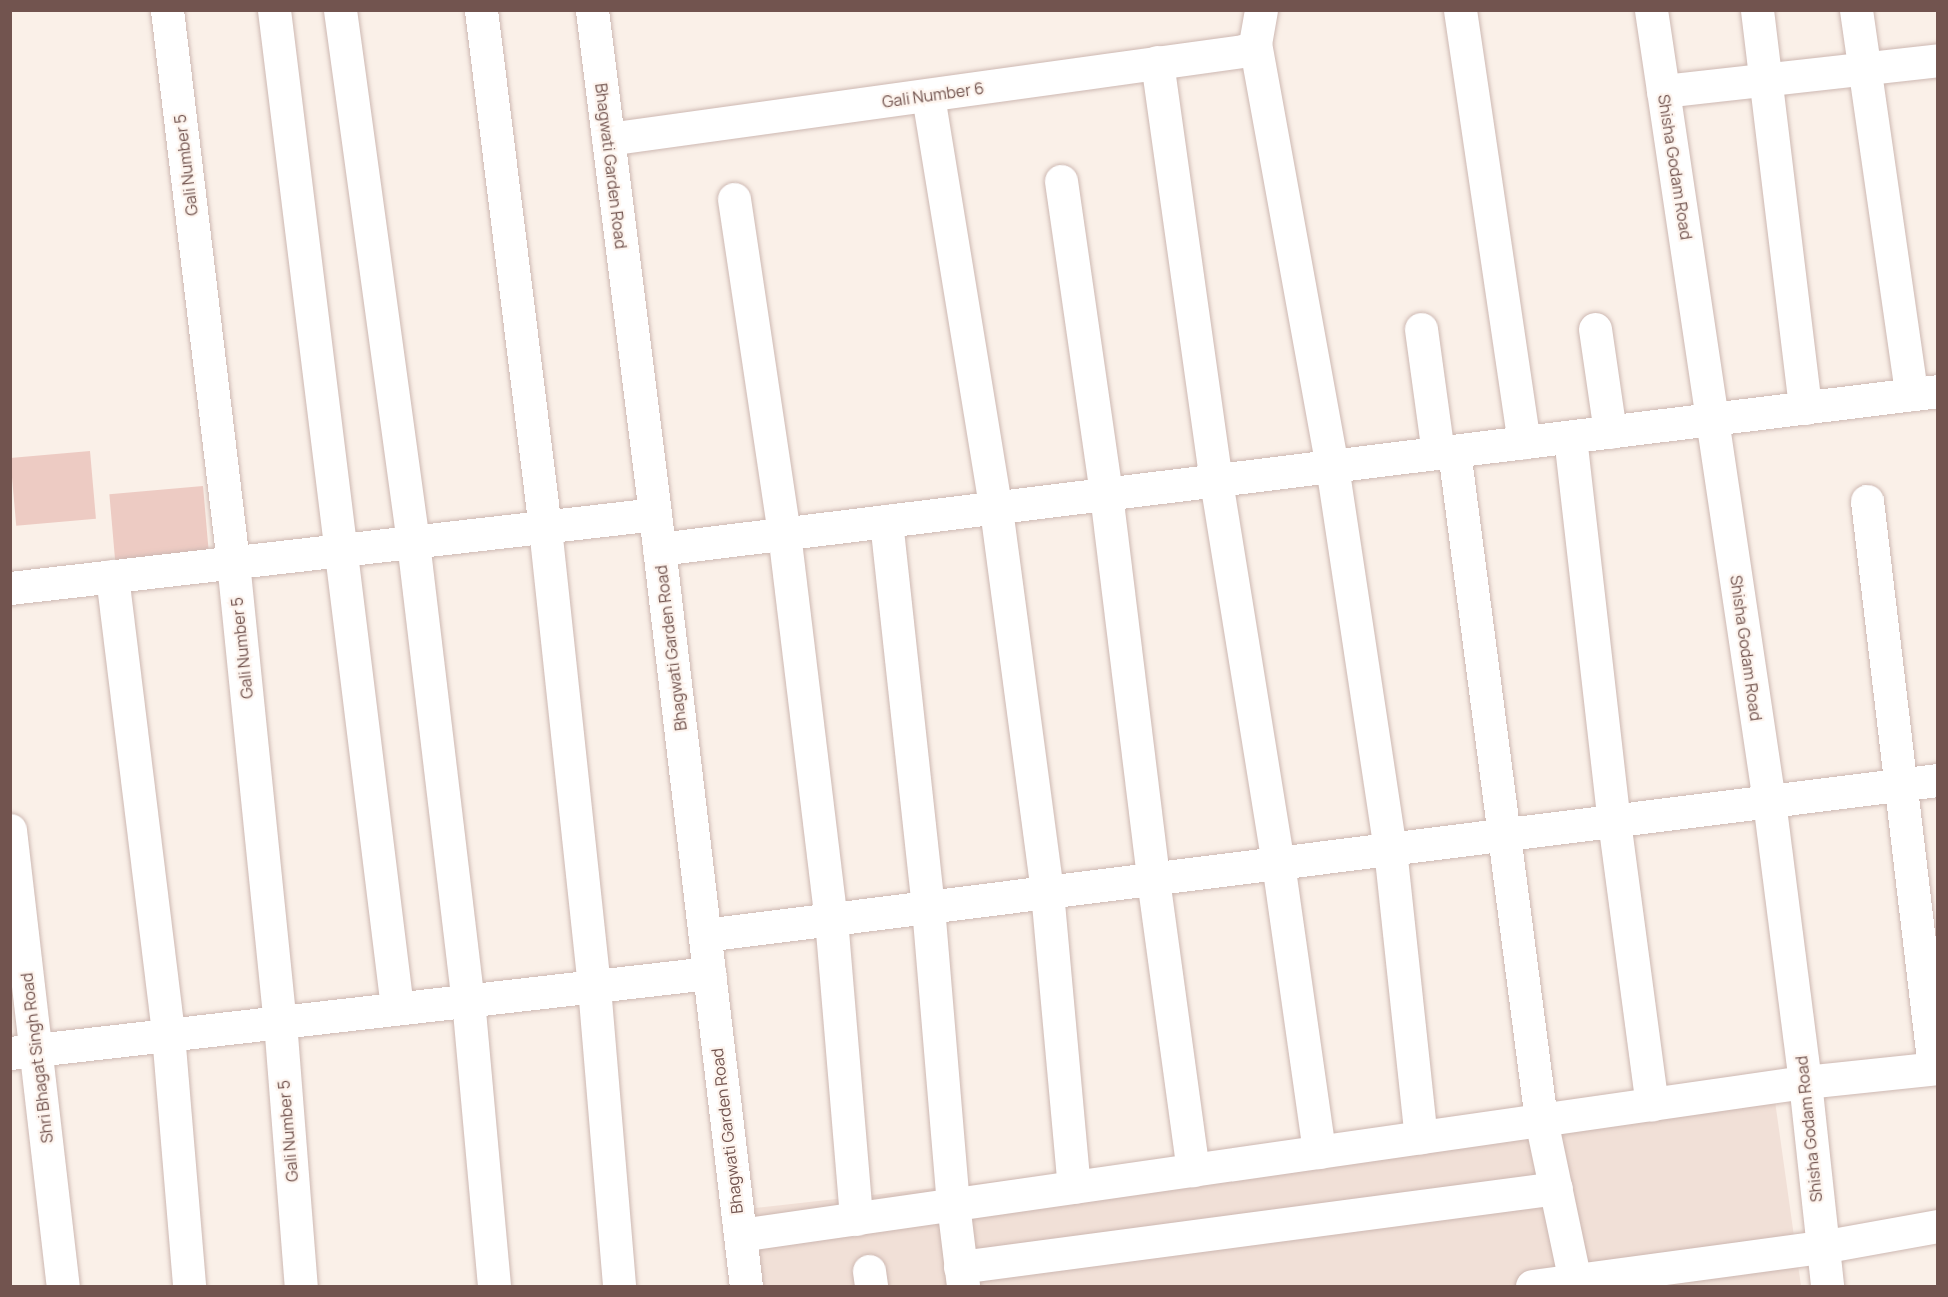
<!DOCTYPE html>
<style>
body{margin:0}
#map{position:relative;width:1948px;height:1297px;overflow:hidden;background:#faf0e8;font-family:Manrope,sans-serif}
div>[style]{position:absolute}
.residential>*{inset:0;background:#f1e0d7}
.building>*{inset:0;background:#edcbc3;transform-origin:0 0}
.roads{filter:drop-shadow(0 0 2px #cdb8b2) drop-shadow(0 0 2px #cdb8b2)}
.minor>*{height:33px;margin:-16.5px;padding:0 16.5px;transform-origin:16.5px;border-radius:16.5px;background:#fff}
span{translate:-50% -50%;white-space:nowrap;text-align:center;line-height:1.15;-webkit-text-stroke:4.5px #fdf4ee;paint-order:stroke}
.street-label{font-size:16px;color:#72544f}
.frame{position:absolute;inset:0;border:12px solid #72544f;pointer-events:none}
</style>
<div id="map">
<div class="residential">
<i style="clip-path:polygon(1774px 1094px,1801px 1286px,738px 1286px,729px 1211px)"></i>
</div>
<div class="building">
<i style="left:90px;top:451px;width:68px;height:80px;rotate:85deg"></i>
<i style="left:203px;top:486px;width:67px;height:94px;rotate:85deg"></i>
</div>
<div class="roads">
<div class="minor">
<i style="left:167px;top:10px;width:556px;rotate:83.18deg"></i>
<i style="left:233px;top:562px;width:462px;rotate:84.2deg"></i>
<i style="left:280px;top:1022px;width:265px;rotate:85.5deg"></i>
<i style="left:274px;top:10px;width:1006px;rotate:82.97deg"></i>
<i style="left:340px;top:10px;width:537px;rotate:82.19deg"></i>
<i style="left:413px;top:542px;width:461px;rotate:83.2deg"></i>
<i style="left:468px;top:1000px;width:287px;rotate:84.8deg"></i>
<i style="left:481px;top:10px;width:522px;rotate:82.96deg"></i>
<i style="left:545px;top:528px;width:462px;rotate:83.9deg"></i>
<i style="left:594px;top:987px;width:300px;rotate:85.2deg"></i>
<i style="left:592px;top:10px;width:508px;rotate:82.87deg"></i>
<i style="left:655px;top:514px;width:777px;rotate:83.28deg"></i>
<i style="left:1261px;top:10px;width:34px;rotate:100deg"></i>
<i style="left:1255px;top:43px;width:430px;rotate:79.7deg"></i>
<i style="left:1332px;top:466px;width:387px;rotate:81.4deg"></i>
<i style="left:1390px;top:849px;width:290px;rotate:83.9deg"></i>
<i style="left:1460px;top:10px;width:437px;rotate:81.6deg"></i>
<i style="left:1651px;top:10px;width:800px;rotate:81.52deg"></i>
<i style="left:1769px;top:801px;width:283px;rotate:82.7deg"></i>
<i style="left:1805px;top:1082px;width:205px;rotate:83.8deg"></i>
<i style="left:1757px;top:10px;width:401px;rotate:83.1deg"></i>
<i style="left:1856px;top:10px;width:388px;rotate:81.8deg"></i>
<i style="left:1157px;top:62px;width:423px;rotate:82deg"></i>
<i style="left:1216px;top:481px;width:387px;rotate:80.8deg"></i>
<i style="left:1278px;top:863px;width:292px;rotate:81.9deg"></i>
<i style="left:1663px;top:91px;width:277px;rotate:-6.4deg"></i>
<i style="left:928px;top:96px;width:419px;rotate:80.7deg"></i>
<i style="left:996px;top:509px;width:386px;rotate:82.4deg"></i>
<i style="left:1047px;top:892px;width:296px;rotate:84.8deg"></i>
<i style="left:608px;top:139px;width:641px;rotate:-7.89deg"></i>
<i style="left:1243px;top:51px;width:9px;rotate:-18deg"></i>
<i style="left:1252px;top:48px;width:6px;rotate:-59deg"></i>
<i style="left:1061px;top:181px;width:316px;rotate:81.8deg"></i>
<i style="left:1106px;top:494px;width:388px;rotate:83deg"></i>
<i style="left:1153px;top:879px;width:294px;rotate:82.2deg"></i>
<i style="left:734px;top:199px;width:338px;rotate:81.5deg"></i>
<i style="left:784px;top:533px;width:389px;rotate:83.1deg"></i>
<i style="left:831px;top:919px;width:301px;rotate:85.2deg"></i>
<i style="left:1421px;top:329px;width:125px;rotate:82.2deg"></i>
<i style="left:1595px;top:329px;width:104px;rotate:81.7deg"></i>
<i style="left:1570px;top:437px;width:387px;rotate:83.5deg"></i>
<i style="left:1614px;top:821px;width:286px;rotate:82.4deg"></i>
<i style="left:1454px;top:451px;width:675px;rotate:82.59deg"></i>
<i style="left:1541px;top:1120px;width:165px;rotate:78.1deg"></i>
<i style="left:1867px;top:501px;width:571px;rotate:83.26deg"></i>
<i style="left:886px;top:521px;width:388px;rotate:83.8deg"></i>
<i style="left:928px;top:907px;width:298px;rotate:85.2deg"></i>
<i style="left:953px;top:1204px;width:83px;rotate:83deg"></i>
<i style="left:659px;top:549px;width:1289px;rotate:-7.04deg"></i>
<i style="left:112px;top:576px;width:461px;rotate:83deg"></i>
<i style="left:168px;top:1034px;width:253px;rotate:85.2deg"></i>
<i style="left:10px;top:588px;width:649px;rotate:-6.54deg"></i>
<i style="left:10px;top:830px;width:459px;rotate:83.4deg"></i>
<i style="left:705px;top:935px;width:1243px;rotate:-7.17deg"></i>
<i style="left:10px;top:1053px;width:704px;rotate:-6.53deg"></i>
<i style="left:740px;top:1235px;width:1076px;rotate:-8.18deg"></i>
<i style="left:1805px;top:1082px;width:134px;rotate:-6deg"></i>
<i style="left:960px;top:1267px;width:601px;rotate:-7.55deg"></i>
<i style="left:869px;top:1271px;width:15px;rotate:82deg"></i>
<i style="left:1532px;top:1286px;width:292px;rotate:-7.7deg"></i>
<i style="left:1821px;top:1247px;width:119px;rotate:-10.2deg"></i>
</div>
</div>
<div class="street-label">
<span style="left:933px;top:95px;rotate:-8deg">Gali Number 6</span>
<span style="left:186px;top:165px;rotate:-97deg">Gali Number 5</span>
<span style="left:611px;top:166px;rotate:83deg">Bhagwati Garden Road</span>
<span style="left:1675px;top:167px;rotate:81deg">Shisha Godam Road</span>
<span style="left:242px;top:648px;rotate:-96deg">Gali Number 5</span>
<span style="left:671px;top:648px;rotate:-97deg">Bhagwati Garden Road</span>
<span style="left:1746px;top:648px;rotate:82deg">Shisha Godam Road</span>
<span style="left:37px;top:1058px;rotate:-97deg">Shri Bhagat Singh Road</span>
<span style="left:1809px;top:1129px;rotate:-96deg">Shisha Godam Road</span>
<span style="left:288px;top:1131px;rotate:-95deg">Gali Number 5</span>
<span style="left:727px;top:1131px;rotate:-97deg">Bhagwati Garden Road</span>
</div>
<div class="frame"></div>
</div>
